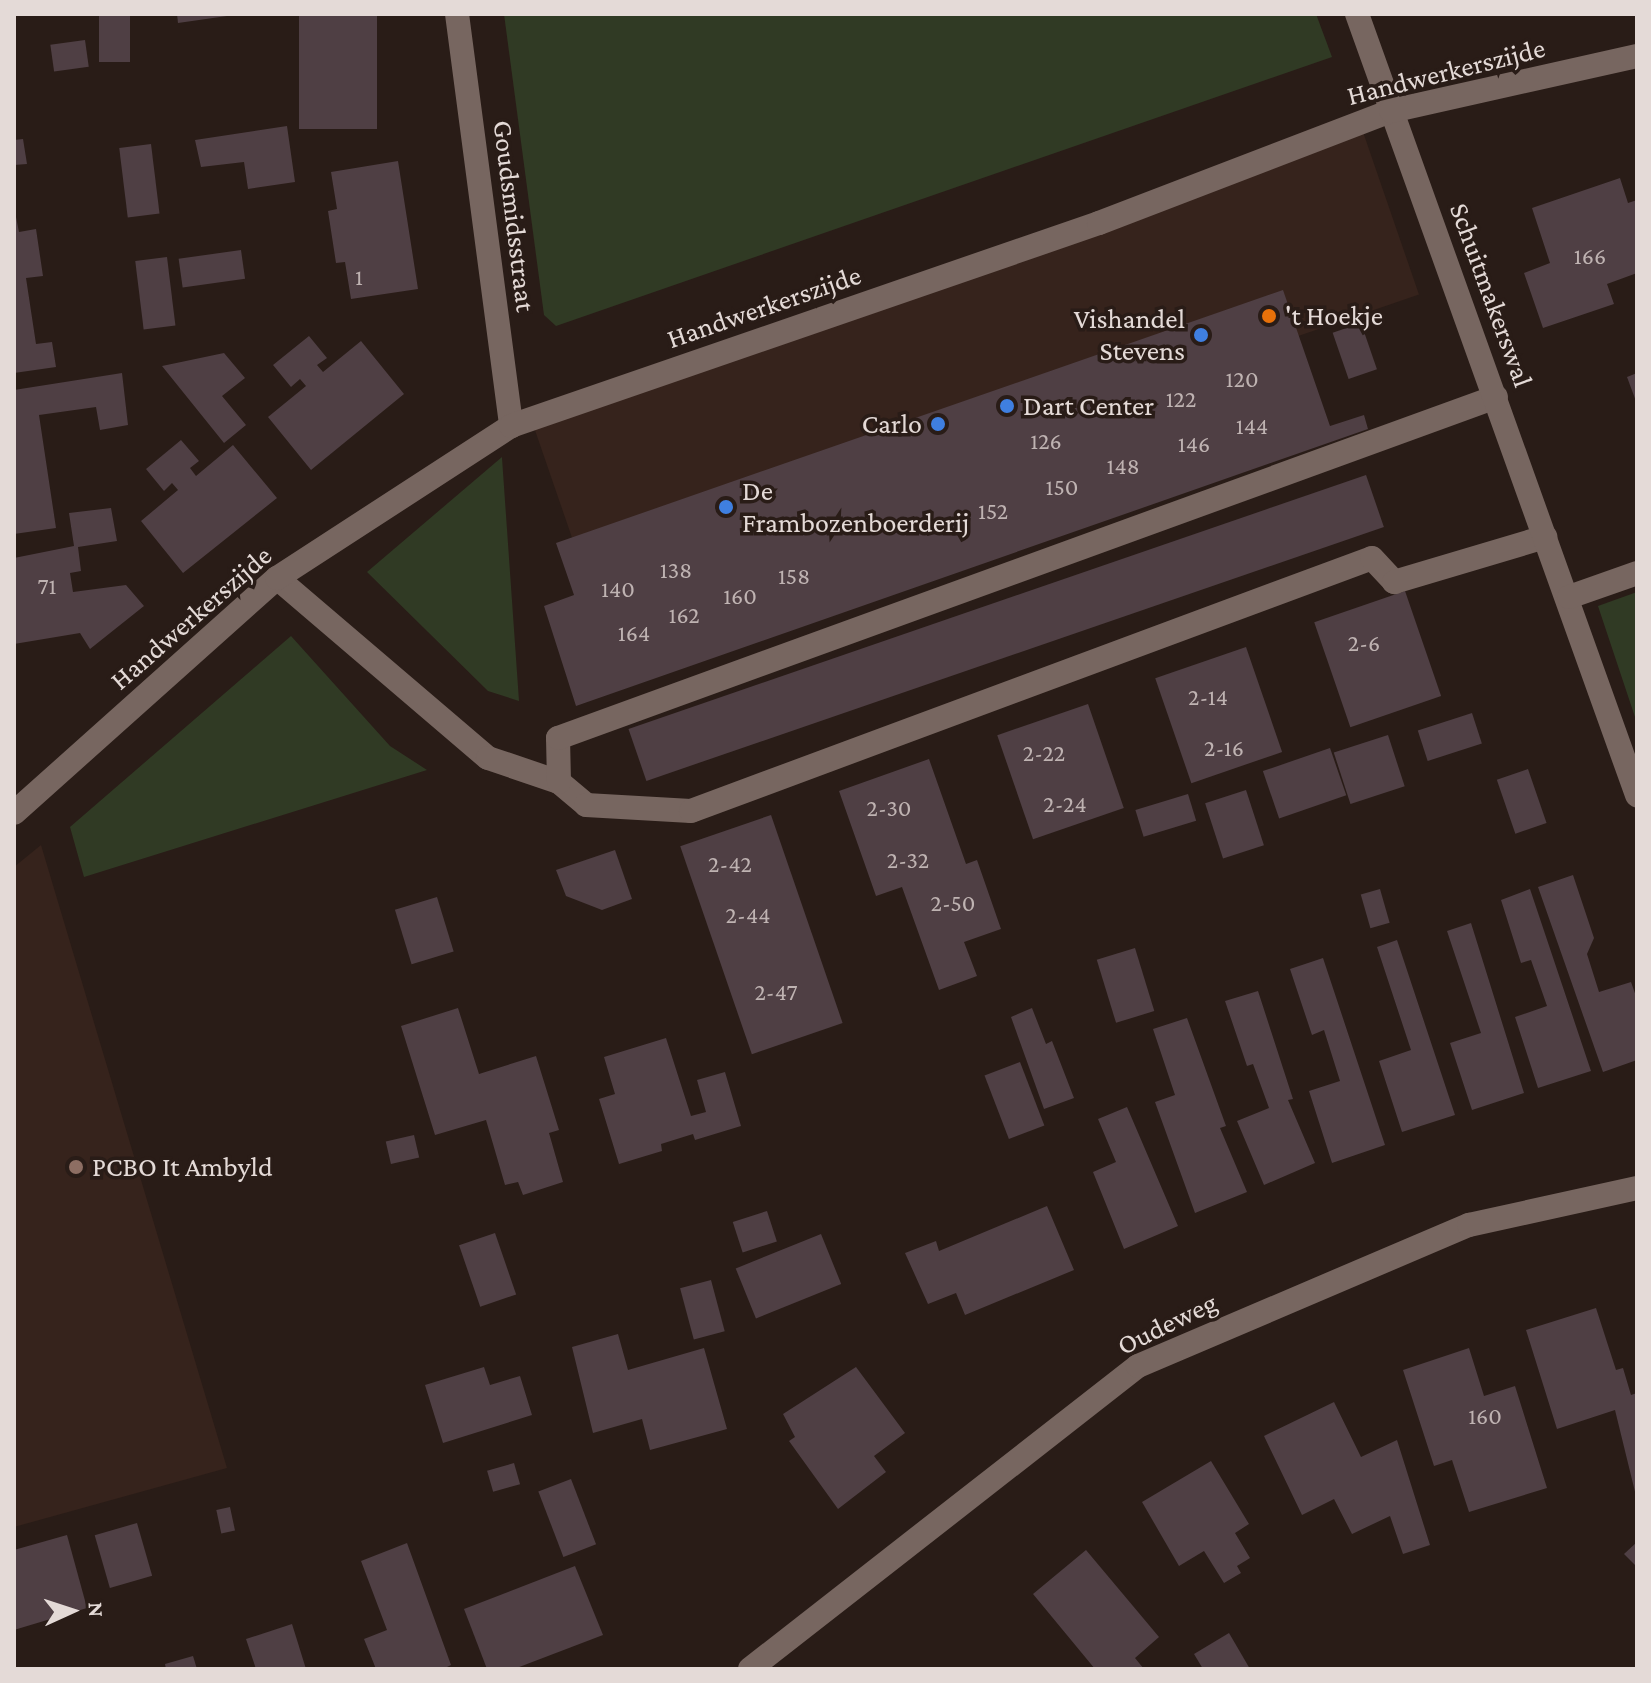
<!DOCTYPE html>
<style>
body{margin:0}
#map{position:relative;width:1651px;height:1683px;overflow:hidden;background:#291c17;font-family:"Crimson Pro",serif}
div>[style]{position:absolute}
.built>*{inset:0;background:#36231c;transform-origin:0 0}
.green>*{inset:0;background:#303a24}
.building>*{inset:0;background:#4f3f44;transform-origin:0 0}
.lane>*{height:24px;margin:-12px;padding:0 12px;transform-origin:12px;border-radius:12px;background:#776660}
.street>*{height:24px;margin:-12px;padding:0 12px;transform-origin:12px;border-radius:12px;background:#776660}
.dots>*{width:22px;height:22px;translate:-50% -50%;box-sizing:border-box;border:4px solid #291c17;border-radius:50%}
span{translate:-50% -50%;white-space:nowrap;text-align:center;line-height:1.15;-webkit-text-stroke:7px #291c17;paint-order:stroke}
.number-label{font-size:24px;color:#bfb3b2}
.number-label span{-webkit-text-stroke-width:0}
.street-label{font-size:28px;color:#e4dad7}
.poi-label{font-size:28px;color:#e4dad7}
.left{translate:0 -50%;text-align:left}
.right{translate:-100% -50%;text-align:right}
.frame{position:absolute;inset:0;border:16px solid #e4dad7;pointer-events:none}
.north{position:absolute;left:32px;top:1571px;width:80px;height:80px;-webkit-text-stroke:6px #291c17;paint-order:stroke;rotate:87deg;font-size:22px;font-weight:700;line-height:32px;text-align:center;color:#e4dad7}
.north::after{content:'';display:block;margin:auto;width:28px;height:36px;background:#e4dad7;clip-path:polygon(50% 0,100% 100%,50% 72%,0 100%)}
</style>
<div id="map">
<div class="built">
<i style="left:1362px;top:129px;width:175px;height:880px;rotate:71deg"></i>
<i style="clip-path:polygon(41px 845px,227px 1468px,14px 1527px,14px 867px)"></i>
</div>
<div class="green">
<i style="clip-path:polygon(504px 14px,1316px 14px,1332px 57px,556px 326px,544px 315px)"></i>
<i style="clip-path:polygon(502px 457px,502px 458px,519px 701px,488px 691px,367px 572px)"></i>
<i style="clip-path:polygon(1637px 592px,1637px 723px,1598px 606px)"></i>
<i style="clip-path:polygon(291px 636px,390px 746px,427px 770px,84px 877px,70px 827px)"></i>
</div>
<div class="building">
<i style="left:99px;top:14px;width:31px;height:48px"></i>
<i style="clip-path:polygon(177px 14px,226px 14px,227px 16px,178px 23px)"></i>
<i style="left:299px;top:14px;width:78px;height:115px"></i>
<i style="left:85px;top:40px;width:27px;height:35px;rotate:82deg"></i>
<i style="clip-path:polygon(287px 126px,295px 182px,248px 189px,244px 162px,201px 167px,195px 140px)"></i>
<i style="clip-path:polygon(23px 139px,27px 164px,14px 165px,14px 140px)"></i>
<i style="left:151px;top:144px;width:70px;height:32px;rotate:83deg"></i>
<i style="clip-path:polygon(398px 161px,418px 289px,351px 299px,345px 262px,336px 263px,328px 211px,337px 209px,331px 172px)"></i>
<i style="clip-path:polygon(1620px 178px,1628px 203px,1637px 200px,1637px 273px,1607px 284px,1614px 304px,1543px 328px,1524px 273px,1550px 263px,1532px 208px)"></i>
<i style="clip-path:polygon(14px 207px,19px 232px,36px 229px,43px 276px,26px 278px,36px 344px,52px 342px,56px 367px,14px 373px)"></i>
<i style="left:241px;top:250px;width:29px;height:63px;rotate:82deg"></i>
<i style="left:167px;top:257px;width:69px;height:32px;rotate:83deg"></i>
<i style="clip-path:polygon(1283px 290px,1330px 426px,1364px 415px,1368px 429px,576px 706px,544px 606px,574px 595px,556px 543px)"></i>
<i style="left:1361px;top:323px;width:49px;height:30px;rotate:71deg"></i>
<i style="clip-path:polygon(309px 336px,327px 358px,317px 365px,323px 372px,361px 341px,404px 394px,311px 470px,268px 417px,306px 386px,300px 379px,291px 387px,273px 365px)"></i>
<i style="clip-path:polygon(224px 353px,245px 378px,222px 396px,246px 425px,224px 443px,162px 366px)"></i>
<i style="clip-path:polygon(122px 373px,128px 425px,100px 430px,96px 407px,39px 415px,56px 528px,14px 534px,14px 390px)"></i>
<i style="clip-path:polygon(1637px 373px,1637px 404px,1627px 377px)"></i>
<i style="clip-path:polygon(181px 440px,199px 461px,190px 468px,196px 476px,233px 445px,277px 498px,183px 573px,141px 521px,178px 490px,172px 483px,164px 491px,146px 469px)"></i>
<i style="left:1366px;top:475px;width:55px;height:780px;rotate:71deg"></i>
<i style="clip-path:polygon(111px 508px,117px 541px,78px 547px,81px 571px,70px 573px,73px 592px,126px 585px,144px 606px,90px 649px,80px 633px,14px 644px,14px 558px,74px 546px,69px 513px)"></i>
<i style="left:1405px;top:591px;width:111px;height:96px;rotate:71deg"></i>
<i style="left:1246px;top:647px;width:111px;height:96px;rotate:71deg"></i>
<i style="left:1088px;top:704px;width:110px;height:96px;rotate:71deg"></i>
<i style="left:1472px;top:713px;width:32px;height:57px;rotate:72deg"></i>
<i style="left:1388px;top:735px;width:54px;height:57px;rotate:72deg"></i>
<i style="left:1330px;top:748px;width:50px;height:71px;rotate:71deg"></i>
<i style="clip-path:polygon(929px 759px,966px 864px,977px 860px,1001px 929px,964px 942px,977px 976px,939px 990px,902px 887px,876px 896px,839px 791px)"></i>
<i style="left:1528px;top:769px;width:57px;height:33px;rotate:71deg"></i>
<i style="left:1246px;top:790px;width:58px;height:43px;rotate:72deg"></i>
<i style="left:1188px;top:794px;width:28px;height:55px;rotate:73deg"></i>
<i style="left:771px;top:815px;width:220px;height:96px;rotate:71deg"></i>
<i style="clip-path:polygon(615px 850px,632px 899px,602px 910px,566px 896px,556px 870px)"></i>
<i style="clip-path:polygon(1573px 875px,1594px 938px,1587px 954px,1599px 992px,1631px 982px,1637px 999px,1637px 1060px,1603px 1072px,1538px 887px)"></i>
<i style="left:1380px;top:889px;width:35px;height:20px;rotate:74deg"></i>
<i style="clip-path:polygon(1530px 889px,1591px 1071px,1538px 1088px,1515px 1017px,1547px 1006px,1531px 960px,1521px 963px,1501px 900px)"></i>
<i style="left:437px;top:897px;width:57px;height:44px;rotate:73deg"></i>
<i style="clip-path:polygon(1471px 923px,1524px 1093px,1472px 1110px,1450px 1043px,1481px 1033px,1447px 931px)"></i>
<i style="clip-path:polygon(1397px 940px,1455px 1115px,1402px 1132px,1379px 1061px,1411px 1050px,1377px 947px)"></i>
<i style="left:1135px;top:948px;width:66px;height:40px;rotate:73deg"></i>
<i style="clip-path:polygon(1323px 958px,1385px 1145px,1332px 1163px,1309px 1091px,1340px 1081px,1324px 1030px,1312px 1035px,1290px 969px)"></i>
<i style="clip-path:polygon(1258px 991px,1293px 1099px,1288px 1100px,1315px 1163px,1264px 1185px,1237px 1121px,1269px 1108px,1253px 1064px,1247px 1066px,1225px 1001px)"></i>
<i style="clip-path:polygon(458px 1008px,479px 1074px,536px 1056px,559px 1130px,549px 1133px,563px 1182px,523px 1195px,518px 1182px,505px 1185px,486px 1120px,435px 1135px,401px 1026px)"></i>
<i style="clip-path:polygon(1032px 1008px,1046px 1044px,1052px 1041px,1074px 1098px,1044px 1109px,1011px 1017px)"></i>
<i style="clip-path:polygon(1187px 1018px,1226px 1126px,1220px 1128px,1247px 1192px,1195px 1213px,1155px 1102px,1175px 1095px,1153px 1029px)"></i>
<i style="clip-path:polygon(666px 1038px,691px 1116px,706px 1112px,697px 1080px,725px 1072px,741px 1126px,695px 1140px,693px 1134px,661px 1144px,662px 1151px,619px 1164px,599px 1099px,615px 1094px,604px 1057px)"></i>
<i style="left:1020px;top:1062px;width:68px;height:38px;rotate:69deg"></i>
<i style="clip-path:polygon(1127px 1107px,1178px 1226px,1124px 1249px,1093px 1172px,1116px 1162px,1098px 1119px)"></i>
<i style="left:414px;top:1135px;width:23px;height:29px;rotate:77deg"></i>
<i style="clip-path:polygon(1047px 1206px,1074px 1270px,965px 1315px,956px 1293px,928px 1304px,905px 1253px,936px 1241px,939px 1251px)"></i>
<i style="left:767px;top:1211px;width:32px;height:36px;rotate:72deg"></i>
<i style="left:495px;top:1233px;width:65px;height:38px;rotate:71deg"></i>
<i style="left:821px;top:1234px;width:54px;height:92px;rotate:68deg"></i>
<i style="left:711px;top:1280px;width:53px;height:32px;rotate:75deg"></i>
<i style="clip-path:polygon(1596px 1308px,1616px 1370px,1623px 1368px,1631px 1395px,1637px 1393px,1637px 1500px,1615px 1410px,1557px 1429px,1526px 1330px)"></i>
<i style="clip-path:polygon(618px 1334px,628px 1370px,704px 1348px,727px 1429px,650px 1450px,642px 1419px,593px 1433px,572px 1347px)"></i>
<i style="clip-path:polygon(1469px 1348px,1484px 1396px,1515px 1386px,1547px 1488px,1469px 1512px,1452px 1460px,1434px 1466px,1403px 1370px)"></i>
<i style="clip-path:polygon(484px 1367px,490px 1385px,520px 1376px,532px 1415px,443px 1443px,425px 1385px)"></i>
<i style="clip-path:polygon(856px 1367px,905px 1433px,874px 1456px,886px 1472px,838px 1509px,789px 1441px,795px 1437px,783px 1414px)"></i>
<i style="clip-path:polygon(1334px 1402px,1361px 1457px,1397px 1440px,1430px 1545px,1403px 1554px,1390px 1516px,1352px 1534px,1334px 1499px,1302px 1515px,1264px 1436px)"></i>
<i style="clip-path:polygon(1211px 1461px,1249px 1524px,1235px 1533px,1250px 1558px,1237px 1566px,1241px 1573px,1224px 1583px,1204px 1551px,1179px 1566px,1142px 1502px)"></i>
<i style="left:514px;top:1463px;width:22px;height:28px;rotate:74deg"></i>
<i style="left:571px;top:1479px;width:70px;height:35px;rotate:69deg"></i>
<i style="left:230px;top:1507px;width:24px;height:14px;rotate:78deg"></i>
<i style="left:137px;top:1523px;width:55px;height:44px;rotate:74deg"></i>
<i style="clip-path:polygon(67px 1535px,87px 1608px,14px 1630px,14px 1550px)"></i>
<i style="clip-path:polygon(1637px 1542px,1637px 1567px,1624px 1554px)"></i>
<i style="clip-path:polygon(407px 1543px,451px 1665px,443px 1669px,376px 1669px,364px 1639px,387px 1630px,361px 1561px)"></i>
<i style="clip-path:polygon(1086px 1550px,1159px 1637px,1135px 1658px,1144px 1669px,1095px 1669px,1033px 1594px)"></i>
<i style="clip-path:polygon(575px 1566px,603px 1635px,514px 1669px,487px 1669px,464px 1609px)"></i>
<i style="clip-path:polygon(292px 1624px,306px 1669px,256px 1669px,246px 1639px)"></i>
<i style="clip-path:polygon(1229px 1633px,1250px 1669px,1203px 1669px,1194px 1654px)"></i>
<i style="clip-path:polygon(193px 1656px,197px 1669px,166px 1669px,165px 1664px)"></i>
</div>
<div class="lane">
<i style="left:277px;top:578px;width:277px;rotate:40.5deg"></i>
<i style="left:488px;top:758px;width:75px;rotate:18.7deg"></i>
<i style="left:559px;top:782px;width:35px;rotate:40deg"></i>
<i style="left:586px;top:805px;width:105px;rotate:3.3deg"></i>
<i style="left:691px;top:811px;width:726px;rotate:-20.38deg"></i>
<i style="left:1372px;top:558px;width:33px;rotate:47deg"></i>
<i style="left:1394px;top:582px;width:158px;rotate:-16.6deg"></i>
<i style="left:559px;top:782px;width:44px;rotate:-91.3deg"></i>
<i style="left:558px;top:738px;width:998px;rotate:-19.98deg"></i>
</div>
<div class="street">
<i style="left:457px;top:14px;width:416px;rotate:82.5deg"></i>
<i style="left:1357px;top:14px;width:830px;rotate:70.28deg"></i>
<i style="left:1569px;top:597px;width:72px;rotate:-19.4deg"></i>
<i style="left:14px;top:813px;width:353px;rotate:-41.8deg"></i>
<i style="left:277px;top:578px;width:279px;rotate:-33deg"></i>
<i style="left:511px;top:426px;width:622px;rotate:-19.05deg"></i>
<i style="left:1099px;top:223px;width:313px;rotate:-21deg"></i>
<i style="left:1391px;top:111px;width:252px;rotate:-12.6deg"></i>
<i style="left:750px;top:1669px;width:492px;rotate:-38deg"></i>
<i style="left:1138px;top:1366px;width:360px;rotate:-23.1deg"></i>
<i style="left:1469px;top:1225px;width:172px;rotate:-12.4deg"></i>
</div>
<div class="dots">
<i style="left:1269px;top:316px;background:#e8710a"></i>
<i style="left:1201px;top:335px;background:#3f7fe0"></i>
<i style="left:1007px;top:406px;background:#3f7fe0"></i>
<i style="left:938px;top:424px;background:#3f7fe0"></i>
<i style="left:726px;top:507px;background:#3f7fe0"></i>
<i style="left:76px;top:1167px;background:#8d6e63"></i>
</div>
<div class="number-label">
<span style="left:1590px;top:256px">166</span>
<span style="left:359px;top:277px">1</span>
<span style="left:1242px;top:379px">120</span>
<span style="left:1181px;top:399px">122</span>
<span style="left:1252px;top:426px">144</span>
<span style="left:1046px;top:441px">126</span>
<span style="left:1194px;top:444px">146</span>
<span style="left:1123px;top:466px">148</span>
<span style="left:1062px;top:487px">150</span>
<span style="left:993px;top:511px">152</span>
<span style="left:676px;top:570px">138</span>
<span style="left:794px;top:576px">158</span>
<span style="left:47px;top:586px">71</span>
<span style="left:618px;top:589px">140</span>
<span style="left:740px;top:596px">160</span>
<span style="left:684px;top:615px">162</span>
<span style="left:634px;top:633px">164</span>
<span style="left:1364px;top:643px">2-6</span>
<span style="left:1208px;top:697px">2-14</span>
<span style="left:1224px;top:748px">2-16</span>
<span style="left:1044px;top:753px">2-22</span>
<span style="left:1065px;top:804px">2-24</span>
<span style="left:889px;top:808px">2-30</span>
<span style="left:908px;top:860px">2-32</span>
<span style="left:730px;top:864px">2-42</span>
<span style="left:953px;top:903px">2-50</span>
<span style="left:748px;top:915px">2-44</span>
<span style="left:776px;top:992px">2-47</span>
<span style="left:1485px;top:1416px">160</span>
</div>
<div class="street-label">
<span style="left:1446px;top:72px;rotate:-14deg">Handwerkerszijde</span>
<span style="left:514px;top:216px;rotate:83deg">Goudsmidsstraat</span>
<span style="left:1491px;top:295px;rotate:70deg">Schuitmakerswal</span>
<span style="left:764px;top:307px;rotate:-19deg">Handwerkerszijde</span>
<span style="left:191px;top:618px;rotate:-41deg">Handwerkerszijde</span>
<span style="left:1167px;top:1324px;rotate:-26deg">Oudeweg</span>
</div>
<div class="poi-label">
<span class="left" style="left:1285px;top:316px">'t Hoekje</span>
<span class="right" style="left:1185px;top:335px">Vishandel<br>Stevens</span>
<span class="left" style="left:1023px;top:406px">Dart Center</span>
<span class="right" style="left:922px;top:424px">Carlo</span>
<span class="left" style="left:742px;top:507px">De<br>Frambozenboerderij</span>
<span class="left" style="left:92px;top:1167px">PCBO It Ambyld</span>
</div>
<div class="frame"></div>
<div class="north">N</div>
</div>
